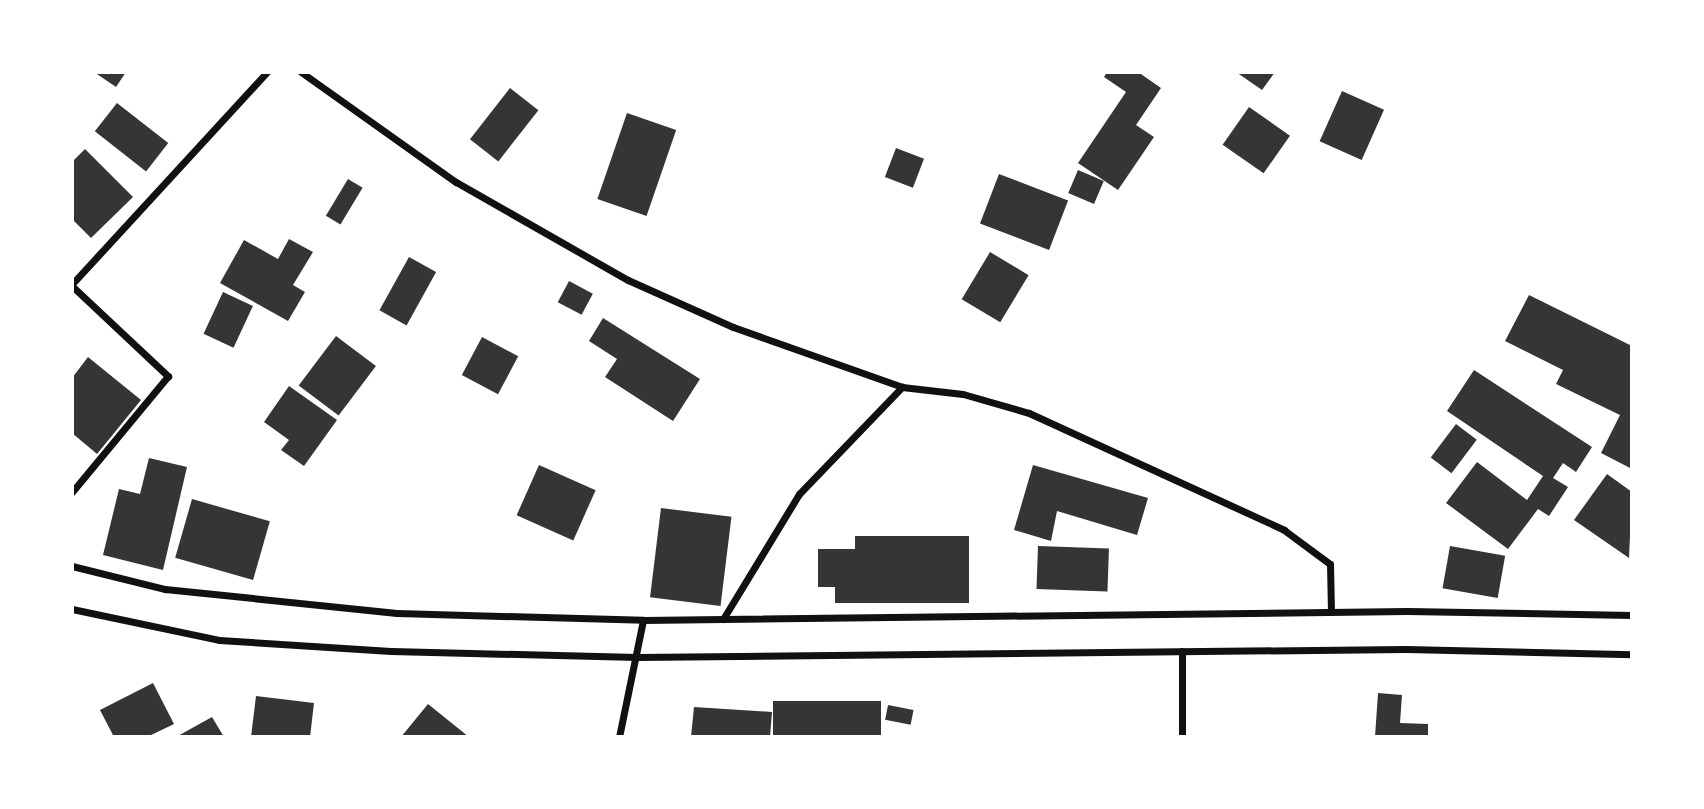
<!DOCTYPE html>
<style>
body{margin:0}
#map{position:relative;width:1704px;height:809px;overflow:hidden;background:#fff;font-family:Overpass,sans-serif}
div>[style]{position:absolute}
.building>*{inset:0;background:#353535;transform-origin:0 0}
.minor>*{height:7px;margin:-3.5px;padding:0 3.5px;transform-origin:3.5px;border-radius:3.5px;background:#111}
span{translate:-50% -50%;white-space:nowrap;text-align:center;line-height:1.15;-webkit-text-stroke:7px #fff;paint-order:stroke}
.frame{position:absolute;inset:0;border:74px solid #fff;pointer-events:none}
</style>
<div id="map">
<div class="building">
<i style="clip-path:polygon(94px 72px,126px 72px,116px 87px)"></i>
<i style="clip-path:polygon(1107px 72px,1138px 72px,1161px 88px,1136px 125px,1154px 137px,1118px 190px,1078px 163px,1126px 92px,1104px 77px)"></i>
<i style="clip-path:polygon(1236px 72px,1275px 72px,1262px 90px)"></i>
<i style="left:510px;top:88px;width:36px;height:65px;rotate:38deg"></i>
<i style="left:1342px;top:91px;width:46px;height:55px;rotate:24deg"></i>
<i style="left:117px;top:103px;width:65px;height:36px;rotate:38deg"></i>
<i style="left:1249px;top:107px;width:50px;height:46px;rotate:35deg"></i>
<i style="left:627px;top:113px;width:52px;height:91px;rotate:19deg"></i>
<i style="left:896px;top:148px;width:30px;height:31px;rotate:21deg"></i>
<i style="clip-path:polygon(85px 149px,133px 197px,91px 238px,72px 219px,72px 162px)"></i>
<i style="left:1078px;top:170px;width:28px;height:25px;rotate:23deg"></i>
<i style="left:999px;top:174px;width:74px;height:53px;rotate:21deg"></i>
<i style="left:348px;top:179px;width:17px;height:43px;rotate:31deg"></i>
<i style="clip-path:polygon(289px 239px,313px 252px,293px 285px,305px 292px,288px 321px,220px 283px,244px 240px,278px 259px)"></i>
<i style="left:990px;top:252px;width:45px;height:55px;rotate:31deg"></i>
<i style="left:409px;top:257px;width:31px;height:61px;rotate:29deg"></i>
<i style="left:569px;top:281px;width:27px;height:24px;rotate:28deg"></i>
<i style="left:223px;top:292px;width:33px;height:46px;rotate:25deg"></i>
<i style="clip-path:polygon(1529px 295px,1632px 346px,1632px 469px,1601px 453px,1620px 415px,1556px 384px,1563px 370px,1505px 341px)"></i>
<i style="clip-path:polygon(603px 318px,700px 379px,673px 421px,605px 377px,617px 359px,589px 341px)"></i>
<i style="left:336px;top:336px;width:50px;height:62px;rotate:37deg"></i>
<i style="left:482px;top:337px;width:41px;height:43px;rotate:28deg"></i>
<i style="clip-path:polygon(88px 357px,141px 400px,97px 454px,72px 433px,72px 378px)"></i>
<i style="clip-path:polygon(1474px 370px,1592px 447px,1576px 472px,1563px 463px,1553px 478px,1568px 487px,1549px 516px,1538px 509px,1508px 549px,1446px 503px,1477px 462px,1527px 500px,1543px 476px,1447px 411px)"></i>
<i style="clip-path:polygon(289px 386px,337px 420px,304px 466px,281px 450px,289px 440px,264px 422px)"></i>
<i style="left:1456px;top:424px;width:26px;height:42px;rotate:37deg"></i>
<i style="clip-path:polygon(149px 458px,187px 467px,163px 570px,103px 555px,119px 489px,140px 494px)"></i>
<i style="left:539px;top:465px;width:62px;height:55px;rotate:24deg"></i>
<i style="clip-path:polygon(1033px 465px,1148px 498px,1137px 535px,1057px 511px,1051px 541px,1014px 530px)"></i>
<i style="clip-path:polygon(1607px 474px,1632px 492px,1629px 558px,1574px 520px)"></i>
<i style="left:192px;top:499px;width:81px;height:61px;rotate:16deg"></i>
<i style="left:661px;top:508px;width:71px;height:90px;rotate:7deg"></i>
<i style="clip-path:polygon(855px 536px,969px 536px,969px 603px,835px 603px,835px 587px,818px 587px,818px 549px,855px 549px)"></i>
<i style="left:1038px;top:546px;width:71px;height:43px;rotate:2deg"></i>
<i style="left:1450px;top:546px;width:56px;height:43px;rotate:10deg"></i>
<i style="clip-path:polygon(153px 683px,174px 724px,147px 737px,114px 737px,100px 710px)"></i>
<i style="clip-path:polygon(1378px 693px,1402px 695px,1400px 723px,1428px 724px,1428px 737px,1375px 737px)"></i>
<i style="clip-path:polygon(256px 696px,314px 703px,310px 737px,251px 737px)"></i>
<i style="left:773px;top:701px;width:108px;height:36px"></i>
<i style="clip-path:polygon(428px 704px,469px 737px,401px 737px)"></i>
<i style="left:888px;top:705px;width:26px;height:15px;rotate:11deg"></i>
<i style="clip-path:polygon(694px 707px,772px 712px,770px 737px,691px 737px)"></i>
<i style="clip-path:polygon(212px 717px,224px 737px,176px 737px)"></i>
</div>
<div class="minor">
<i style="left:301px;top:72px;width:190px;rotate:35.4deg"></i>
<i style="left:456px;top:182px;width:198px;rotate:29.7deg"></i>
<i style="left:628px;top:280px;width:115px;rotate:24.1deg"></i>
<i style="left:733px;top:327px;width:179px;rotate:19.5deg"></i>
<i style="left:72px;top:284px;width:288px;rotate:-47.4deg"></i>
<i style="left:72px;top:286px;width:132px;rotate:43.2deg"></i>
<i style="left:168px;top:376px;width:151px;rotate:129.6deg"></i>
<i style="left:72px;top:566px;width:96px;rotate:13.9deg"></i>
<i style="left:165px;top:589px;width:233px;rotate:5.9deg"></i>
<i style="left:397px;top:613px;width:246px;rotate:1.6deg"></i>
<i style="left:643px;top:620px;width:764px;rotate:-0.67deg"></i>
<i style="left:1407px;top:611px;width:225px;rotate:1deg"></i>
<i style="left:72px;top:609px;width:150px;rotate:11.9deg"></i>
<i style="left:219px;top:640px;width:172px;rotate:3.7deg"></i>
<i style="left:391px;top:651px;width:246px;rotate:1.4deg"></i>
<i style="left:637px;top:657px;width:769px;rotate:-0.6deg"></i>
<i style="left:1406px;top:649px;width:226px;rotate:1.3deg"></i>
<i style="left:723px;top:619px;width:146px;rotate:-58.7deg"></i>
<i style="left:799px;top:494px;width:149px;rotate:-46.1deg"></i>
<i style="left:902px;top:387px;width:61px;rotate:6.5deg"></i>
<i style="left:963px;top:394px;width:69px;rotate:16.1deg"></i>
<i style="left:1029px;top:413px;width:281px;rotate:24.6deg"></i>
<i style="left:1284px;top:530px;width:57px;rotate:36.5deg"></i>
<i style="left:1330px;top:564px;width:48px;rotate:88.8deg"></i>
<i style="left:1182px;top:651px;width:86px;rotate:90deg"></i>
<i style="left:619px;top:737px;width:119px;rotate:-78.4deg"></i>
</div>
<div class="frame"></div>
</div>
